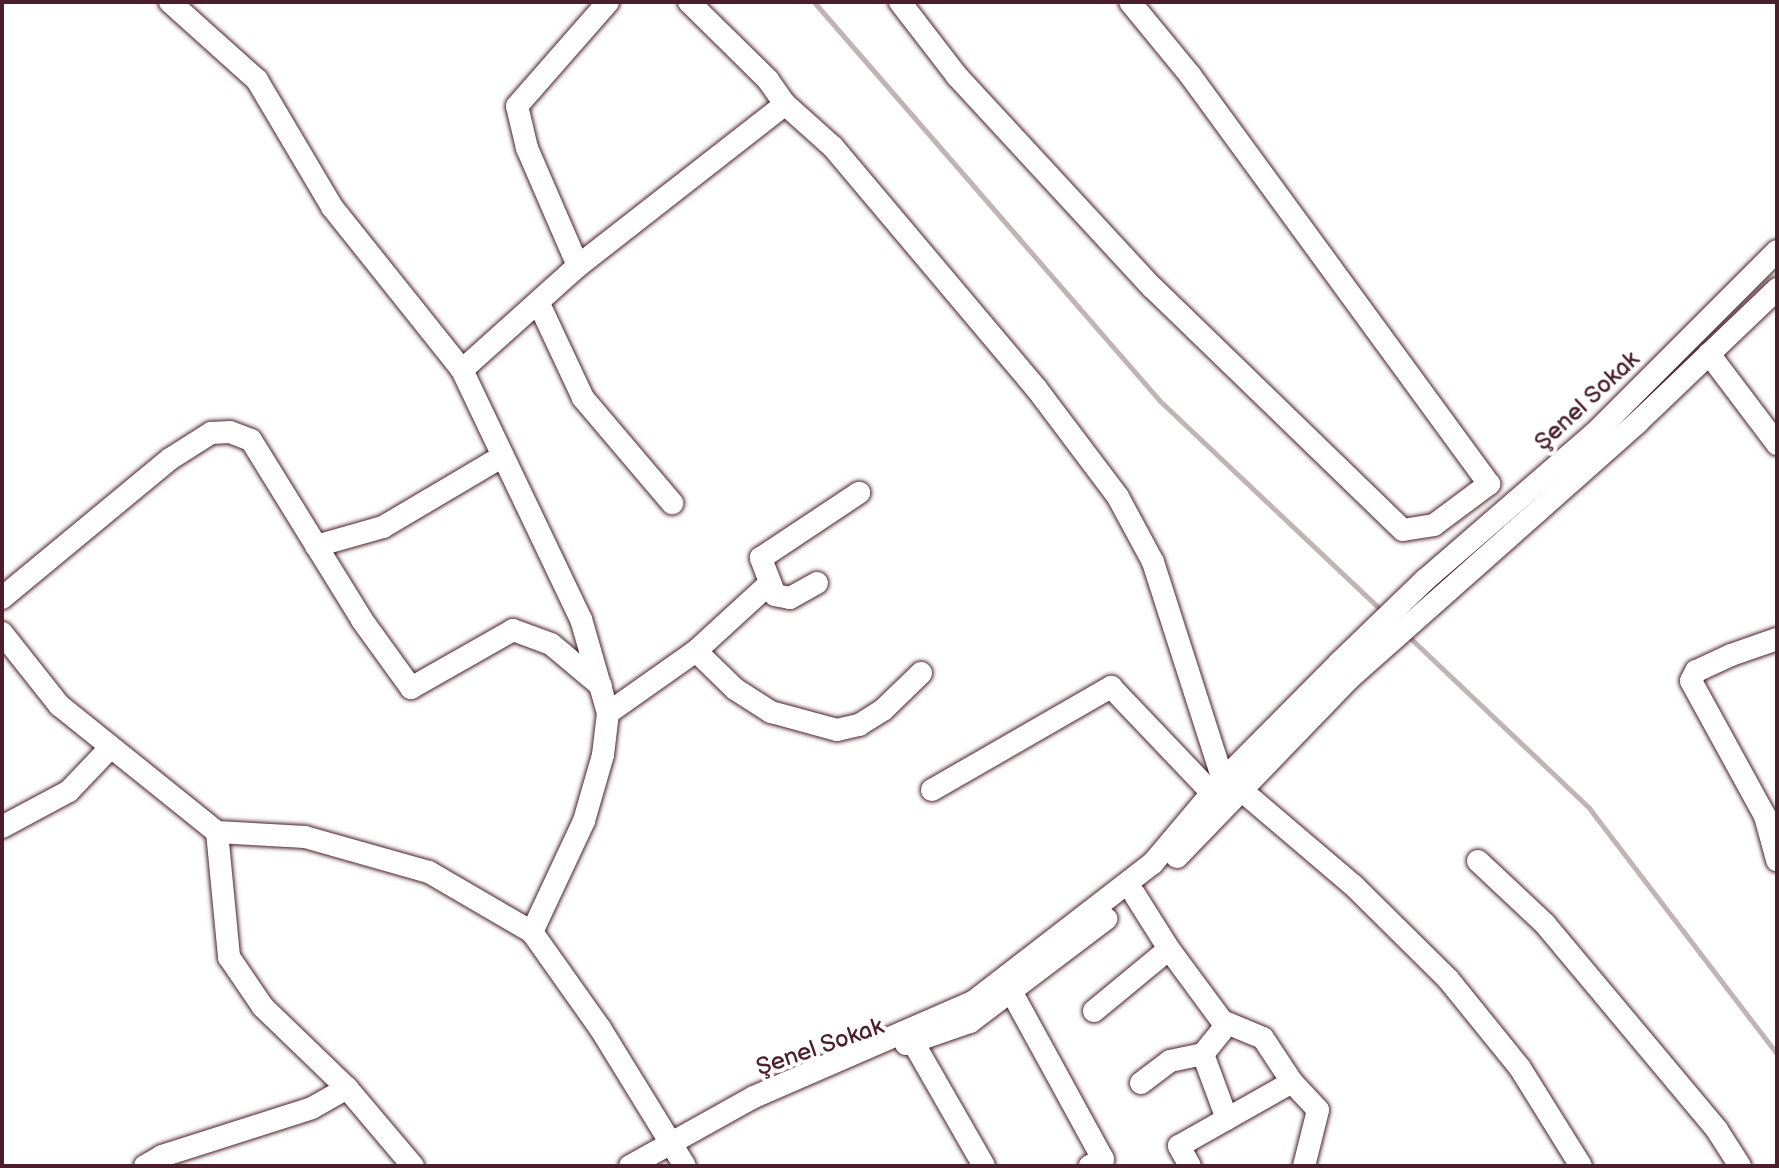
<!DOCTYPE html>
<meta charset="utf-8">
<style>
body{margin:0}
#map{position:relative;width:1779px;height:1168px;overflow:hidden;background:#fff;font-family:"Balsamiq Sans",sans-serif}
div>[style]{position:absolute}
.stream>*{height:5px;margin:-2.5px;padding:0 2.5px;transform-origin:2.5px;border-radius:2.5px;background:#c1b3b6}
.roads{filter:drop-shadow(0 0 2px #4a1f2b) drop-shadow(0 0 2px #4a1f2b)}
.minor>*{height:22px;margin:-11px;padding:0 11px;transform-origin:11px;border-radius:11px;background:#fff}
span{translate:-50% -50%;white-space:nowrap;text-align:center;line-height:1.15;-webkit-text-stroke:8px #fff;paint-order:stroke}
.street-label{font-size:24px;color:#4a1f2b}
.frame{position:absolute;inset:0;border:4px solid #4a1f2b;pointer-events:none}
</style>
<div id="map">
<div class="stream">
<i style="left:814px;top:2px;width:528px;rotate:49.07deg"></i>
<i style="left:1160px;top:401px;width:307px;rotate:43.4deg"></i>
<i style="left:1407px;top:635px;width:251px;rotate:43.5deg"></i>
<i style="left:1589px;top:808px;width:310px;rotate:52.6deg"></i>
</div>
<div class="roads">
<div class="minor">
<i style="left:170px;top:2px;width:117px;rotate:41.9deg"></i>
<i style="left:257px;top:80px;width:147px;rotate:59.4deg"></i>
<i style="left:332px;top:207px;width:208px;rotate:51.4deg"></i>
<i style="left:462px;top:370px;width:276px;rotate:64.5deg"></i>
<i style="left:581px;top:619px;width:98px;rotate:74deg"></i>
<i style="left:608px;top:713px;width:42px;rotate:96.8deg"></i>
<i style="left:603px;top:755px;width:69px;rotate:106.1deg"></i>
<i style="left:584px;top:821px;width:123px;rotate:115.1deg"></i>
<i style="left:689px;top:2px;width:111px;rotate:44.6deg"></i>
<i style="left:768px;top:80px;width:29px;rotate:55deg"></i>
<i style="left:785px;top:104px;width:64px;rotate:41.9deg"></i>
<i style="left:833px;top:147px;width:315px;rotate:49.9deg"></i>
<i style="left:1036px;top:388px;width:136px;rotate:53deg"></i>
<i style="left:1118px;top:497px;width:74px;rotate:61.7deg"></i>
<i style="left:1153px;top:562px;width:229px;rotate:72.2deg"></i>
<i style="left:900px;top:2px;width:93px;rotate:52.4deg"></i>
<i style="left:957px;top:76px;width:287px;rotate:47.3deg"></i>
<i style="left:1152px;top:287px;width:349px;rotate:44.1deg"></i>
<i style="left:1403px;top:530px;width:31px;rotate:-9deg"></i>
<i style="left:1434px;top:525px;width:69px;rotate:-36.7deg"></i>
<i style="left:1489px;top:484px;width:507px;rotate:-126.17deg"></i>
<i style="left:1190px;top:75px;width:94px;rotate:-129.4deg"></i>
<i style="left:578px;top:266px;width:129px;rotate:-113.4deg"></i>
<i style="left:527px;top:148px;width:43px;rotate:-103.4deg"></i>
<i style="left:517px;top:106px;width:138px;rotate:-48.8deg"></i>
<i style="left:540px;top:306px;width:102px;rotate:64.9deg"></i>
<i style="left:583px;top:398px;width:138px;rotate:49.7deg"></i>
<i style="left:1709px;top:354px;width:113px;rotate:52.9deg"></i>
<i style="left:462px;top:370px;width:156px;rotate:-41.9deg"></i>
<i style="left:578px;top:266px;width:263px;rotate:-38deg"></i>
<i style="left:316px;top:546px;width:70px;rotate:-15.8deg"></i>
<i style="left:383px;top:527px;width:139px;rotate:-30.6deg"></i>
<i style="left:817px;top:583px;width:31px;rotate:151deg"></i>
<i style="left:790px;top:598px;width:15px;rotate:-169deg"></i>
<i style="left:775px;top:595px;width:40px;rotate:-111deg"></i>
<i style="left:761px;top:558px;width:118px;rotate:-33.6deg"></i>
<i style="left:2px;top:598px;width:218px;rotate:-39.6deg"></i>
<i style="left:170px;top:459px;width:49px;rotate:-32.4deg"></i>
<i style="left:211px;top:433px;width:19px;rotate:-3deg"></i>
<i style="left:230px;top:432px;width:22px;rotate:21deg"></i>
<i style="left:251px;top:440px;width:211px;rotate:58.3deg"></i>
<i style="left:362px;top:620px;width:84px;rotate:54.2deg"></i>
<i style="left:411px;top:688px;width:117px;rotate:-29.6deg"></i>
<i style="left:513px;top:630px;width:40px;rotate:20.2deg"></i>
<i style="left:551px;top:644px;width:65px;rotate:40deg"></i>
<i style="left:2px;top:633px;width:92px;rotate:51.6deg"></i>
<i style="left:59px;top:705px;width:203px;rotate:38.8deg"></i>
<i style="left:217px;top:832px;width:88px;rotate:3.3deg"></i>
<i style="left:305px;top:837px;width:129px;rotate:15.8deg"></i>
<i style="left:429px;top:872px;width:119px;rotate:30.2deg"></i>
<i style="left:532px;top:932px;width:118px;rotate:54.7deg"></i>
<i style="left:600px;top:1028px;width:162px;rotate:58.4deg"></i>
<i style="left:1777px;top:639px;width:49px;rotate:160.8deg"></i>
<i style="left:1731px;top:655px;width:38px;rotate:155deg"></i>
<i style="left:1696px;top:671px;width:11px;rotate:117deg"></i>
<i style="left:1691px;top:681px;width:154px;rotate:61.3deg"></i>
<i style="left:1765px;top:816px;width:46px;rotate:74.7deg"></i>
<i style="left:696px;top:651px;width:54px;rotate:44.3deg"></i>
<i style="left:735px;top:689px;width:43px;rotate:32.6deg"></i>
<i style="left:771px;top:712px;width:68px;rotate:15.3deg"></i>
<i style="left:837px;top:730px;width:23px;rotate:-13deg"></i>
<i style="left:859px;top:725px;width:28px;rotate:-32deg"></i>
<i style="left:883px;top:710px;width:53px;rotate:-44.2deg"></i>
<i style="left:608px;top:713px;width:108px;rotate:-35.2deg"></i>
<i style="left:696px;top:651px;width:99px;rotate:-42.5deg"></i>
<i style="left:1240px;top:789px;width:150px;rotate:40.4deg"></i>
<i style="left:1354px;top:886px;width:132px;rotate:44.7deg"></i>
<i style="left:1448px;top:979px;width:114px;rotate:51deg"></i>
<i style="left:1520px;top:1068px;width:115px;rotate:58.1deg"></i>
<i style="left:932px;top:790px;width:207px;rotate:-29.9deg"></i>
<i style="left:1111px;top:687px;width:146px;rotate:46.4deg"></i>
<i style="left:2px;top:827px;width:76px;rotate:-28.2deg"></i>
<i style="left:69px;top:791px;width:58px;rotate:-46.4deg"></i>
<i style="left:217px;top:832px;width:126px;rotate:84.5deg"></i>
<i style="left:229px;top:957px;width:60px;rotate:55.8deg"></i>
<i style="left:263px;top:1007px;width:117px;rotate:44deg"></i>
<i style="left:347px;top:1088px;width:102px;rotate:49.8deg"></i>
<i style="left:1177px;top:857px;width:250px;rotate:-46deg"></i>
<i style="left:1351px;top:677px;width:383px;rotate:-41.6deg"></i>
<i style="left:1637px;top:423px;width:194px;rotate:-43.7deg"></i>
<i style="left:1478px;top:861px;width:92px;rotate:43.2deg"></i>
<i style="left:1545px;top:924px;width:268px;rotate:50.1deg"></i>
<i style="left:1717px;top:1130px;width:43px;rotate:57.4deg"></i>
<i style="left:1169px;top:949px;width:89px;rotate:53.6deg"></i>
<i style="left:1222px;top:1021px;width:44px;rotate:22.5deg"></i>
<i style="left:1263px;top:1038px;width:53px;rotate:56.6deg"></i>
<i style="left:1292px;top:1082px;width:38px;rotate:47deg"></i>
<i style="left:1318px;top:1110px;width:58px;rotate:104deg"></i>
<i style="left:1011px;top:991px;width:192px;rotate:61.3deg"></i>
<i style="left:1103px;top:1159px;width:15px;rotate:152deg"></i>
<i style="left:1094px;top:1011px;width:97px;rotate:-39.6deg"></i>
<i style="left:1169px;top:949px;width:64px;rotate:-122.2deg"></i>
<i style="left:913px;top:1042px;width:143px;rotate:60.2deg"></i>
<i style="left:906px;top:1044px;width:68px;rotate:-19deg"></i>
<i style="left:970px;top:1022px;width:171px;rotate:-37.1deg"></i>
<i style="left:1141px;top:1083px;width:36px;rotate:-37deg"></i>
<i style="left:1170px;top:1061px;width:34px;rotate:-12deg"></i>
<i style="left:1227px;top:1119px;width:69px;rotate:-110.3deg"></i>
<i style="left:1203px;top:1054px;width:38px;rotate:-51deg"></i>
<i style="left:145px;top:1166px;width:20px;rotate:-30deg"></i>
<i style="left:162px;top:1156px;width:157px;rotate:-17.7deg"></i>
<i style="left:312px;top:1108px;width:40px;rotate:-29.7deg"></i>
<i style="left:630px;top:1166px;width:142px;rotate:-29.1deg"></i>
<i style="left:754px;top:1097px;width:239px;rotate:-23.5deg"></i>
<i style="left:973px;top:1002px;width:227px;rotate:-37.7deg"></i>
<i style="left:1153px;top:863px;width:109px;rotate:-49.9deg"></i>
<i style="left:1223px;top:780px;width:165px;rotate:-45.2deg"></i>
<i style="left:1339px;top:663px;width:120px;rotate:-44deg"></i>
<i style="left:1425px;top:580px;width:225px;rotate:-40.9deg"></i>
<i style="left:1595px;top:433px;width:257px;rotate:-45deg"></i>
<i style="left:1190px;top:1166px;width:23px;rotate:-119deg"></i>
<i style="left:1179px;top:1146px;width:130px;rotate:-29.5deg"></i>
</div>
</div>
<div class="street-label">
<span style="left:1587px;top:401px;rotate:-43deg">Şenel Sokak</span>
<span style="left:820px;top:1047px;rotate:-19deg">Şenel Sokak</span>
</div>
<div class="frame"></div>
</div>
